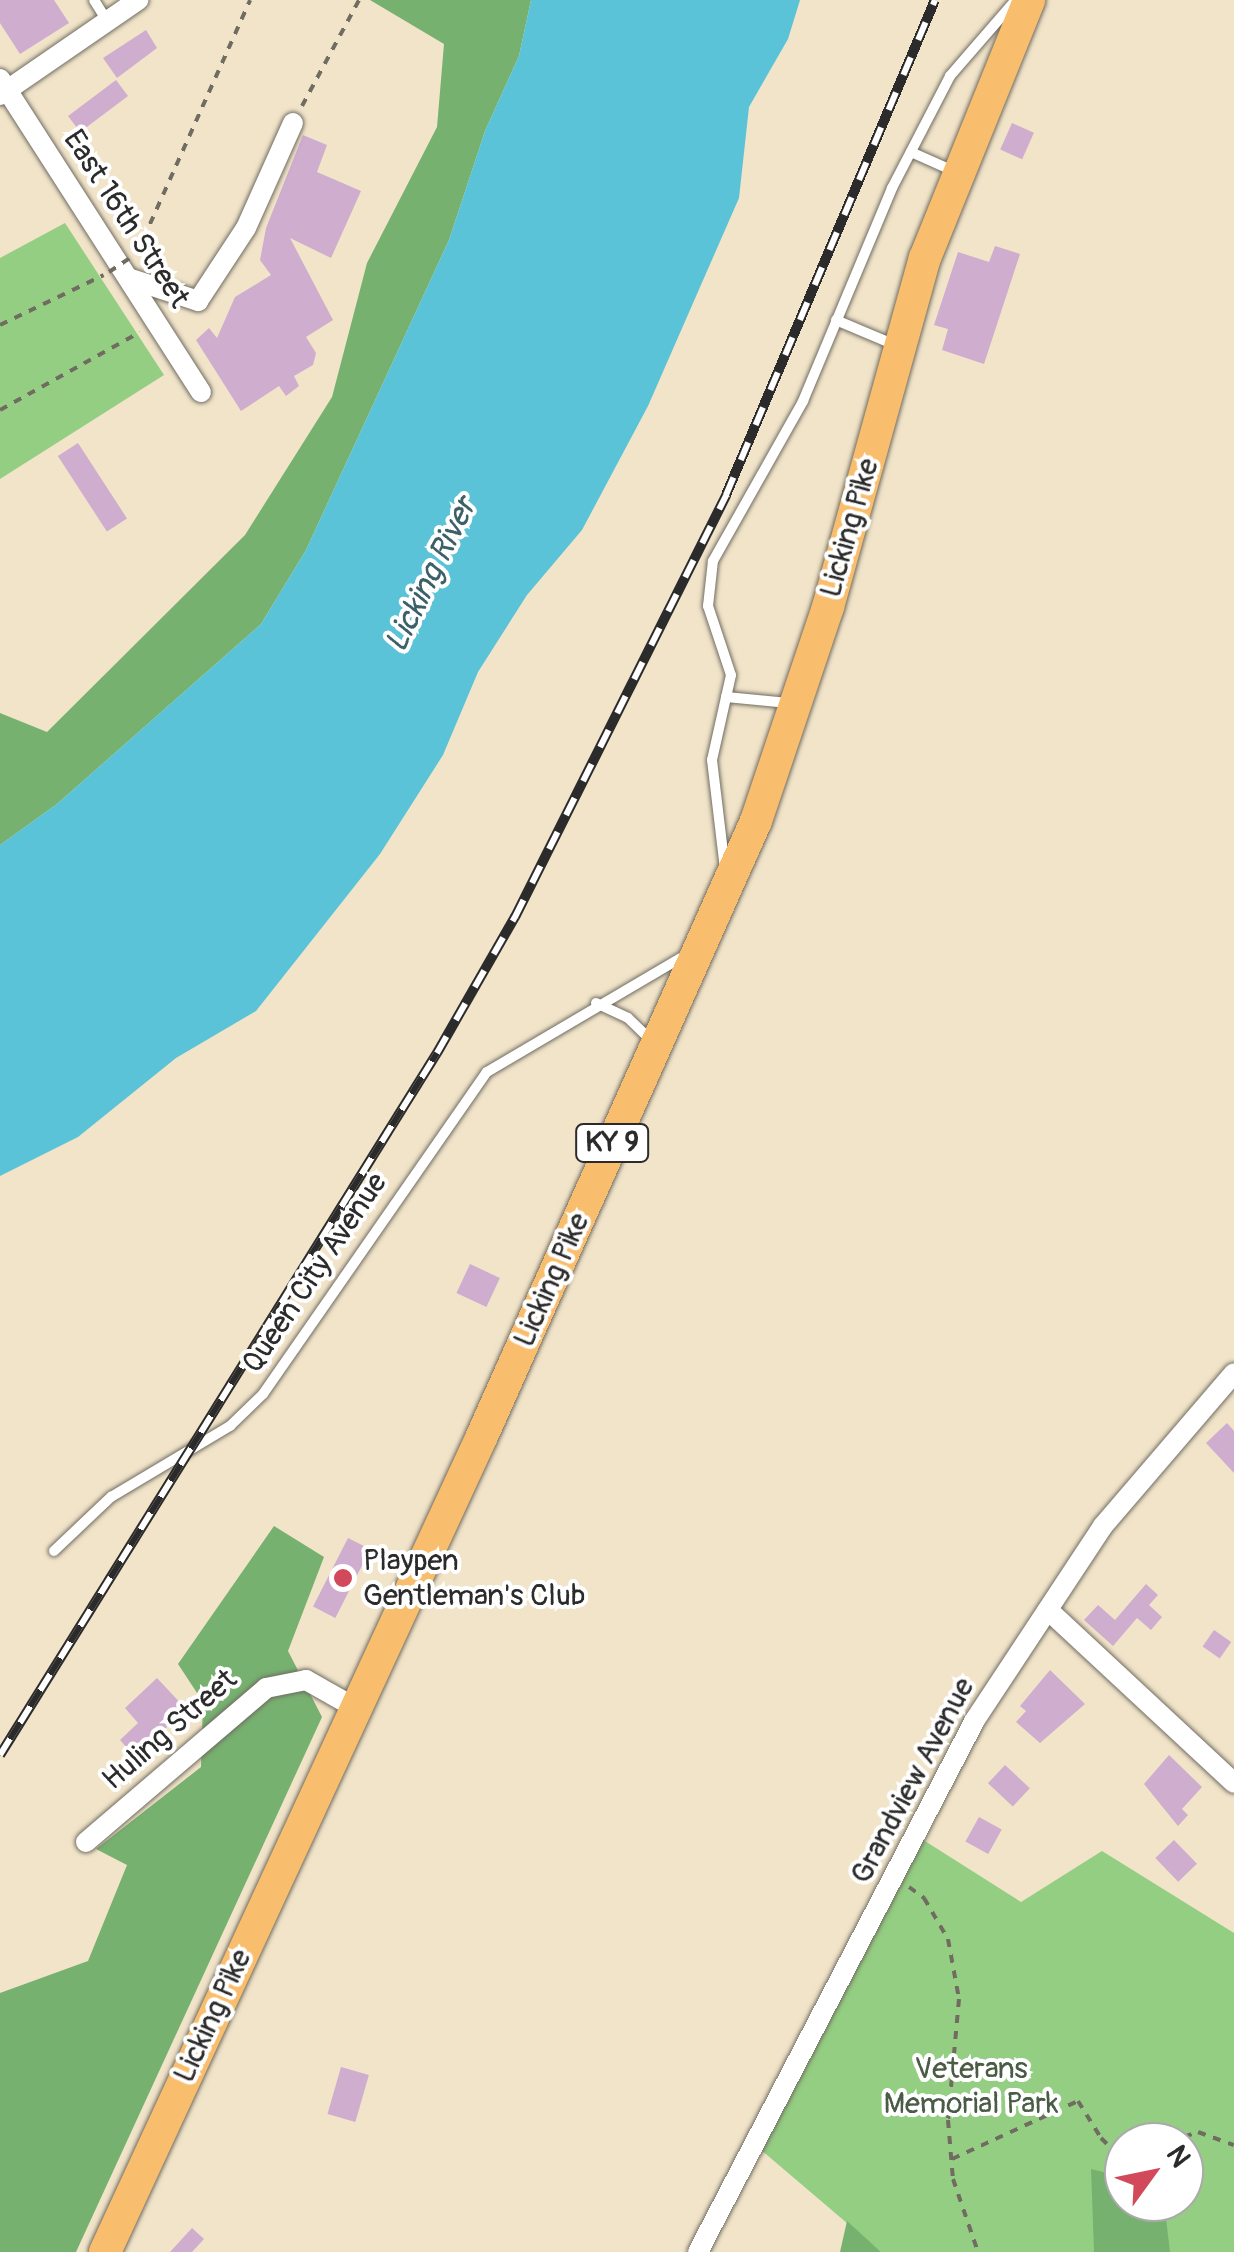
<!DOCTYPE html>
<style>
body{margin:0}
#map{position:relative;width:1234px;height:2252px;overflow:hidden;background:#f1e4c9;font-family:Pangolin,sans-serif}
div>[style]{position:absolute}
.green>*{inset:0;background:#94ce82}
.forest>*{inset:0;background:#77b170}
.water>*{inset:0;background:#5ac3d7}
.building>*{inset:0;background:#cfadcf;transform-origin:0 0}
.path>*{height:4px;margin-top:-2px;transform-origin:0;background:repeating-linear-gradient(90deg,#706c62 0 8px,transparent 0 16px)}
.roads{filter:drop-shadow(0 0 2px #706c62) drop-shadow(0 0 2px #706c62)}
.service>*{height:10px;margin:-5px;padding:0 5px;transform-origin:5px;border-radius:5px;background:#fff}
.minor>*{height:20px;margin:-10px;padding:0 10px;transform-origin:10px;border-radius:10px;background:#fff}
.primary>*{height:32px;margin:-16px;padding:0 16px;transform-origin:16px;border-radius:16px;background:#f9be6d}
.rail>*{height:10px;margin-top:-5px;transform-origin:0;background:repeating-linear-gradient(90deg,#fff 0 19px,#2b2b2b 0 38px);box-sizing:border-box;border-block:2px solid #2b2b2b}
.path-bridge>*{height:4px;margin-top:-2px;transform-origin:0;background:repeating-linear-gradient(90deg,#706c62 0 8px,transparent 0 16px)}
.dots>*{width:28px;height:28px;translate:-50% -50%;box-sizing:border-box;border:5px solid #fff;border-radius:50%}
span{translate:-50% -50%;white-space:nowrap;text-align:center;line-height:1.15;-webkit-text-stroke:8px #fff;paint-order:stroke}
.shield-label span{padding:2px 8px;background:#fff;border:2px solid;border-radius:8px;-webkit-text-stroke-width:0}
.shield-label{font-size:28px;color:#2b2b2b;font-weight:700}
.street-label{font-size:30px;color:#2b2b2b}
.poi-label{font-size:30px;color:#2b2b2b}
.left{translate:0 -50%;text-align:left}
.park-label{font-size:30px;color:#4a5c45}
.water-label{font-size:32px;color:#3b6067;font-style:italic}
.north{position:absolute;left:1104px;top:2122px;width:100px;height:100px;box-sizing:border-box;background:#fff;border:2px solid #aaa;border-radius:50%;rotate:57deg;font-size:28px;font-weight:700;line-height:40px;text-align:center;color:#2b2b2b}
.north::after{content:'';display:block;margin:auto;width:35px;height:45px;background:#d1495b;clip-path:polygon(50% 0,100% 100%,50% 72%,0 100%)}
</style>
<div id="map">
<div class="green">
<i style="clip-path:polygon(65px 223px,164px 375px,0 479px,0 258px)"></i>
<i style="clip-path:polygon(evenodd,917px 1836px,1021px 1902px,1102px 1851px,1234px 1933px,1234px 2252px,881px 2252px,754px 2144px,917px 1836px,1124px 2142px,1184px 2142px,1184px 2202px,1124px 2202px,1124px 2142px)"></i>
</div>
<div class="forest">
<i style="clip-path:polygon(370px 0,531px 0,519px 56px,485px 131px,449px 240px,306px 550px,261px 624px,57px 804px,0 845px,0 713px,47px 732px,245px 535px,332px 397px,367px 263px,437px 127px,444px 44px)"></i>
<i style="clip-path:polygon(274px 1526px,324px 1557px,288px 1651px,322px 1717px,76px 2252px,0 2252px,0 1993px,88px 1961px,127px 1865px,96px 1849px,201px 1767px,203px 1702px,178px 1664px)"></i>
<i style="clip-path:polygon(1091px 2169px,1124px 2177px,1124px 2202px,1164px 2202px,1170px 2252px,1094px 2252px)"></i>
<i style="clip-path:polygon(847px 2221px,881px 2252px,840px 2252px)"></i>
</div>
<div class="water">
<i style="clip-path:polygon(531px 0,800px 0,788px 39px,749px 107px,739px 198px,648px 406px,582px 530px,527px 595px,478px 672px,443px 755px,380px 854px,256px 1011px,176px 1058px,78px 1137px,0 1176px,0 845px,57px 804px,261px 624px,306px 550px,449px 240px,485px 131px,519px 56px)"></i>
</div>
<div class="building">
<i style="clip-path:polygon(0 0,54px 0,69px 23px,20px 54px,0 23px)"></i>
<i style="clip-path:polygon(146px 30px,157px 48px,117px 78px,103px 58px)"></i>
<i style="left:116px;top:80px;width:20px;height:60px;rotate:53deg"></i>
<i style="left:1012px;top:123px;width:24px;height:29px;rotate:24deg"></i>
<i style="clip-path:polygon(303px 135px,327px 145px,317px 172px,361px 191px,331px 258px,290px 238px,333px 320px,306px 337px,316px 353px,313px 365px,294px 376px,299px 386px,286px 396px,279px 386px,241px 411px,196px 340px,209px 328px,217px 338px,235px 297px,271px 275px,260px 260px,266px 228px)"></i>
<i style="clip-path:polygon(995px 246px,1020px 254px,984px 364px,942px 350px,948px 329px,934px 325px,958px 252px,989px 262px)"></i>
<i style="left:78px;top:443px;width:90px;height:24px;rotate:57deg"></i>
<i style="left:470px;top:1264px;width:33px;height:32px;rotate:25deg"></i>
<i style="clip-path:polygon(1227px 1423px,1234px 1431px,1234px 1473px,1206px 1443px)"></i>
<i style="left:348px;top:1538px;width:25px;height:77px;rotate:27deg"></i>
<i style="clip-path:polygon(1146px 1584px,1158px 1595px,1149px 1605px,1162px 1617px,1151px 1630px,1137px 1618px,1113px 1646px,1084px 1620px,1098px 1605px,1115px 1620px)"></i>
<i style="left:1214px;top:1630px;width:21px;height:20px;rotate:35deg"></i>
<i style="clip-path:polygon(1050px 1670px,1085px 1704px,1040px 1743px,1016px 1722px,1026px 1711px,1020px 1706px)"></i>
<i style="clip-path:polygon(157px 1678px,186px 1709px,135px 1757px,120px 1740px,138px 1723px,125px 1708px)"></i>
<i style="clip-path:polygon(1169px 1755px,1202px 1787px,1182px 1809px,1188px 1815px,1178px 1826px,1144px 1784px)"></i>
<i style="left:1005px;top:1765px;width:34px;height:25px;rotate:43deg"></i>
<i style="left:979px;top:1817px;width:26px;height:28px;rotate:29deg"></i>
<i style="left:1174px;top:1840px;width:33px;height:26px;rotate:46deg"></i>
<i style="left:341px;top:2067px;width:29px;height:49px;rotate:16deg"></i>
<i style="clip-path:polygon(192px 2228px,204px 2239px,192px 2252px,170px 2252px)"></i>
</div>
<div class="path">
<i style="left:302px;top:106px;width:120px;rotate:-61.7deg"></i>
<i style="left:137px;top:253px;width:277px;rotate:-65.9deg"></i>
<i style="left:0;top:325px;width:115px;rotate:-25.7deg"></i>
<i style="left:0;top:410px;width:160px;rotate:-29.1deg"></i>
<i style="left:909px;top:1887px;width:19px;rotate:36deg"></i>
<i style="left:924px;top:1898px;width:48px;rotate:59.7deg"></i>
<i style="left:948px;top:1939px;width:61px;rotate:79.6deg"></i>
<i style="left:959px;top:1999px;width:121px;rotate:95.2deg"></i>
<i style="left:948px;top:2120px;width:59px;rotate:85.2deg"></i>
<i style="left:953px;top:2179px;width:77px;rotate:71.1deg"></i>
<i style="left:1142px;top:2142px;width:5px"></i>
<i style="left:1169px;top:2142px;width:31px;rotate:-19deg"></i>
<i style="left:1198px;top:2132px;width:38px;rotate:20deg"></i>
<i style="left:952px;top:2159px;width:139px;rotate:-24.7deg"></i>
<i style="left:1078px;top:2101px;width:44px;rotate:58.1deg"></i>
<i style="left:1101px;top:2138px;width:17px;rotate:45deg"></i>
<i style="left:1113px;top:2150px;width:11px;rotate:-10deg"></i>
</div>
<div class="roads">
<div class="service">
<i style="left:94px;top:0;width:28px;rotate:58deg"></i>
<i style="left:911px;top:152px;width:49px;rotate:24deg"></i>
<i style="left:836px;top:320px;width:64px;rotate:23deg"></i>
<i style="left:726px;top:697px;width:63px;rotate:5.4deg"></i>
<i style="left:725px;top:869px;width:110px;rotate:-96.8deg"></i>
<i style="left:712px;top:760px;width:87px;rotate:-77.4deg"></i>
<i style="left:731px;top:675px;width:73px;rotate:-108.4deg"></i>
<i style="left:708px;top:606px;width:45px;rotate:-83.7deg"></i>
<i style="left:713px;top:561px;width:184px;rotate:-60.6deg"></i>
<i style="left:803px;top:401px;width:231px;rotate:-67.3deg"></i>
<i style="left:892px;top:188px;width:126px;rotate:-62.6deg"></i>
<i style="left:950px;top:76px;width:99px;rotate:-49.1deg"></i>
<i style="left:596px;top:1003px;width:35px;rotate:25deg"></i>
<i style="left:628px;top:1018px;width:32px;rotate:44deg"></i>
<i style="left:54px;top:1551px;width:79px;rotate:-43.5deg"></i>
<i style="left:111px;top:1497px;width:139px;rotate:-30.8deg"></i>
<i style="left:230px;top:1426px;width:46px;rotate:-44.1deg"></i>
<i style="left:263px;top:1394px;width:392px;rotate:-55.2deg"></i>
<i style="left:487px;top:1072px;width:232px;rotate:-30.5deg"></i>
</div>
<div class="minor">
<i style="left:0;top:79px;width:372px;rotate:57.3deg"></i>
<i style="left:0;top:95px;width:168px;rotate:-34.5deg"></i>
<i style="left:128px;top:278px;width:74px;rotate:18.2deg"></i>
<i style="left:198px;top:301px;width:87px;rotate:-56.7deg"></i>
<i style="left:246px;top:228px;width:115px;rotate:-65.9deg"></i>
<i style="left:1048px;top:1610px;width:254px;rotate:42.9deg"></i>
<i style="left:86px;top:1842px;width:237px;rotate:-40.5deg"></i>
<i style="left:266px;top:1688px;width:41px;rotate:-11.3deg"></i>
<i style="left:306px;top:1680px;width:55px;rotate:29.4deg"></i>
<i style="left:698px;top:2252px;width:600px;rotate:-62.5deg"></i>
<i style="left:975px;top:1720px;width:232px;rotate:-56.6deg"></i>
<i style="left:1103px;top:1526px;width:201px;rotate:-49.4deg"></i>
</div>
<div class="primary">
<i style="left:105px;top:2252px;width:899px;rotate:-65.2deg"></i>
<i style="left:482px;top:1436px;width:673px;rotate:-65.99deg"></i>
<i style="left:756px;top:821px;width:226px;rotate:-71.4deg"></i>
<i style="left:828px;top:607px;width:362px;rotate:-74.5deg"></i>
<i style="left:925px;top:258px;width:278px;rotate:-68deg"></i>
</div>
</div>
<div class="rail">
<i style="left:0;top:1755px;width:827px;rotate:-58.1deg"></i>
<i style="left:437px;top:1053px;width:157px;rotate:-60.2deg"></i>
<i style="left:515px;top:917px;width:472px;rotate:-63.4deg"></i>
<i style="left:726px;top:495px;width:537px;rotate:-67.11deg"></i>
</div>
<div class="path-bridge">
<i style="left:109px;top:272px;width:29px;rotate:-34deg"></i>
</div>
<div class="dots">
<i style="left:343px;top:1578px;background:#d1495b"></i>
</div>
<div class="shield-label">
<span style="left:612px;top:1143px">KY 9</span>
</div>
<div class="street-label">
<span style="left:126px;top:219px;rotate:57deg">East 16th Street</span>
<span style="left:850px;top:528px;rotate:-74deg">Licking Pike</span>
<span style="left:315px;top:1273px;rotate:-56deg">Queen City Avenue</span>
<span style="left:552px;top:1280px;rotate:-66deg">Licking Pike</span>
<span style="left:170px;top:1730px;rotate:-41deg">Huling Street</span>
<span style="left:913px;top:1781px;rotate:-62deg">Grandview Avenue</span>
<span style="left:213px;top:2016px;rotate:-65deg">Licking Pike</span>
</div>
<div class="poi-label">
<span class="left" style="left:363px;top:1578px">Playpen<br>Gentleman's Club</span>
</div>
<div class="park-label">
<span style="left:971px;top:2086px">Veterans<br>Memorial Park</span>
</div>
<div class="water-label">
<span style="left:431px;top:575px;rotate:-64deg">Licking River</span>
</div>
<div class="north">N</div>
</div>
